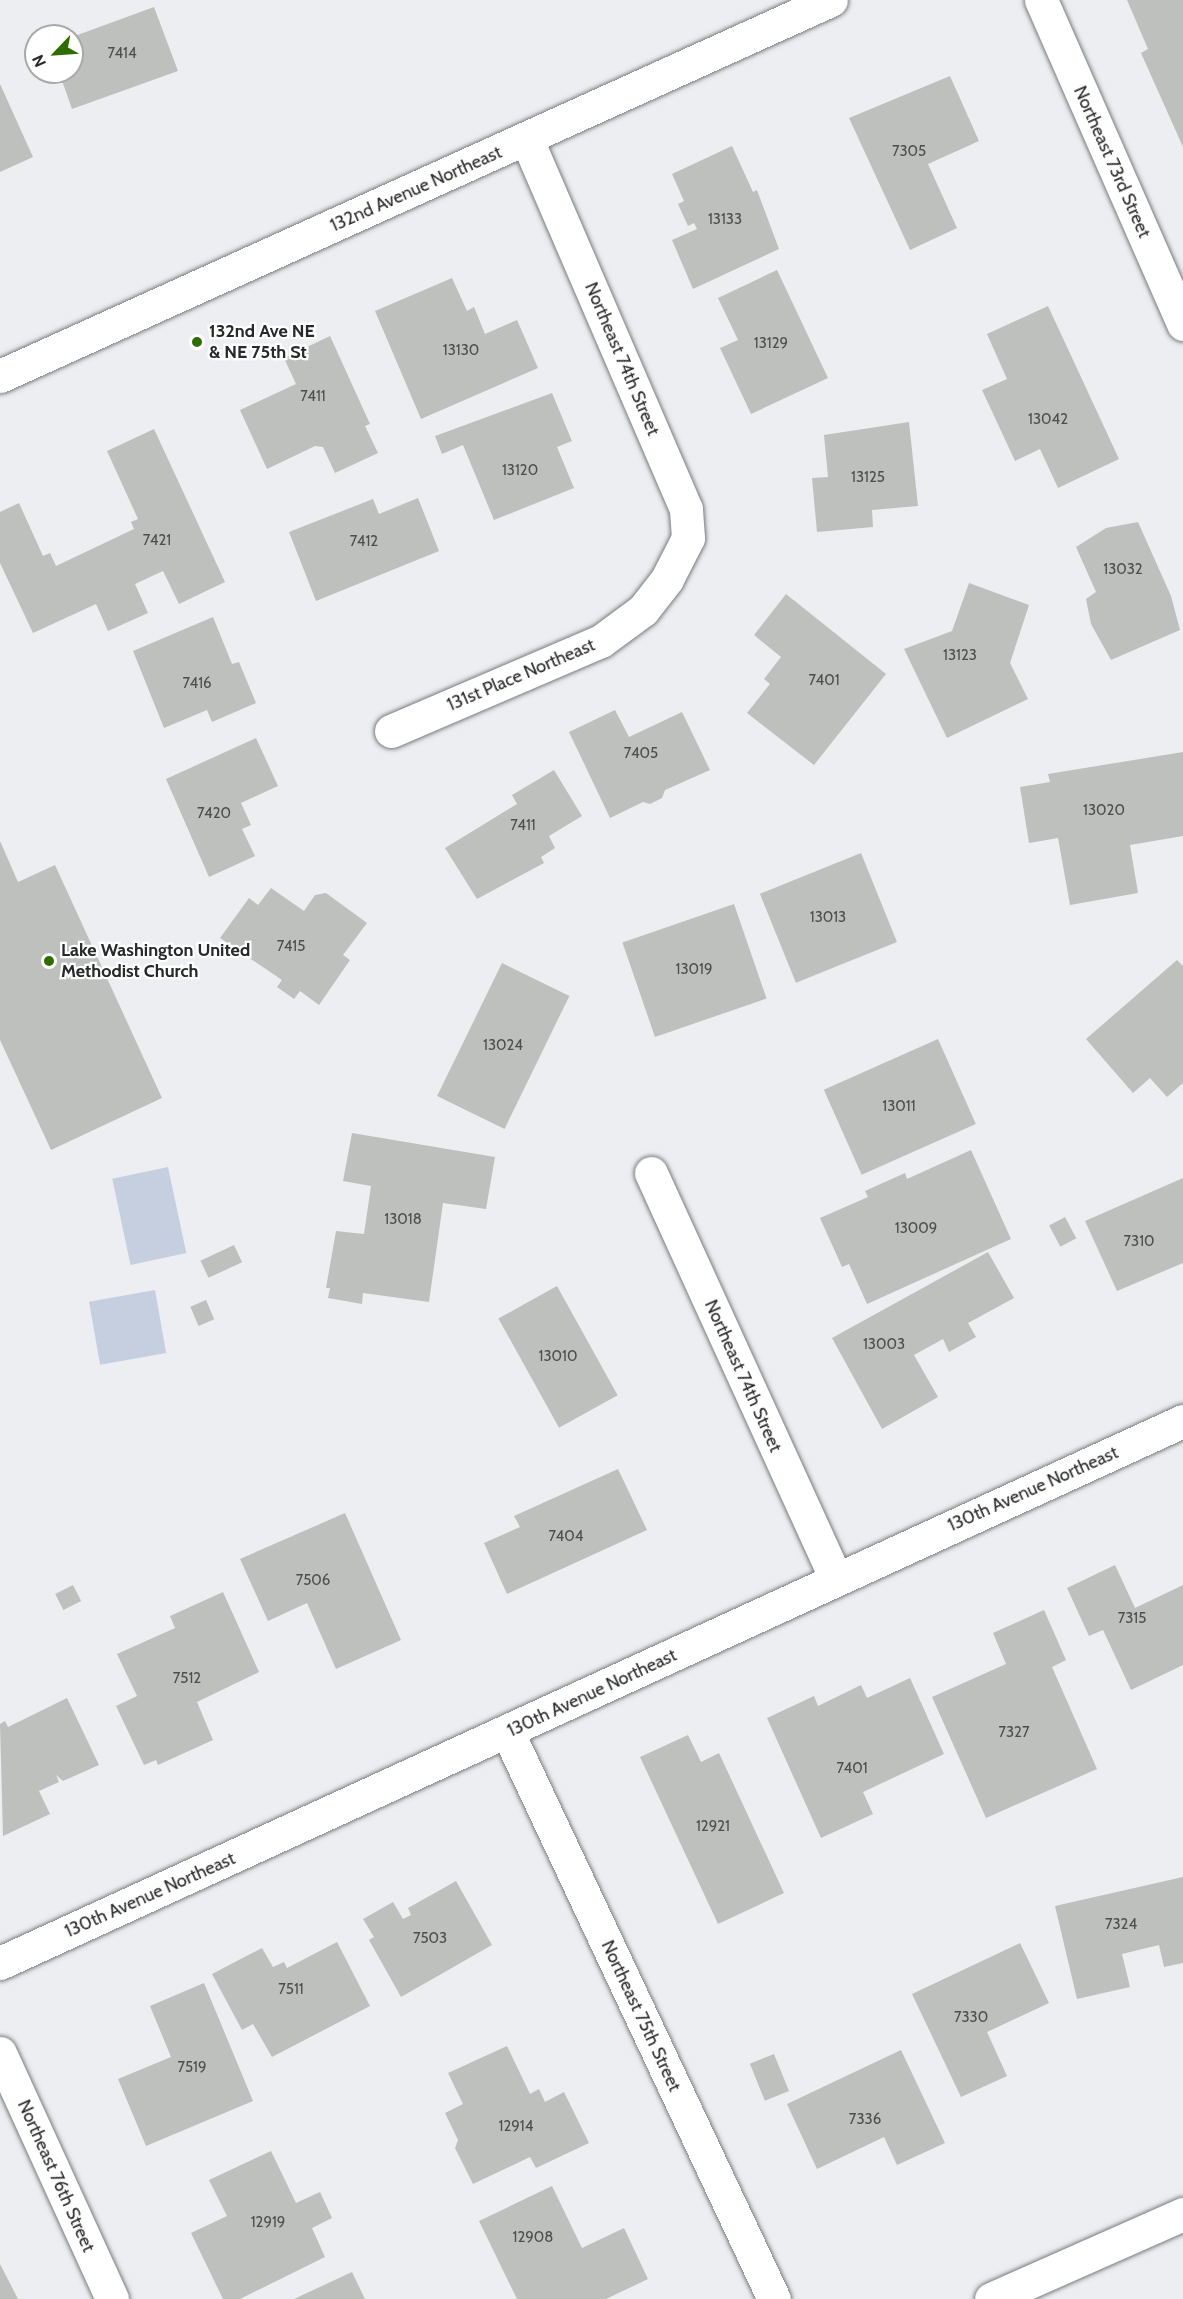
<!DOCTYPE html>
<style>
body{margin:0}
#map{position:relative;width:1183px;height:2299px;overflow:hidden;background:#eceef1;font-family:Cabin,sans-serif}
div>[style]{position:absolute}
.green>*{inset:0;background:#c5cfdf;transform-origin:0 0}
.building>*{inset:0;background:#bdc0bd;transform-origin:0 0}
.roads{filter:drop-shadow(0 0 2px #7a7c7f) drop-shadow(0 0 2px #7a7c7f)}
.minor>*{height:33px;margin:-16.5px;padding:0 16.5px;transform-origin:16.5px;border-radius:16.5px;background:#fff}
.major>*{height:33px;margin:-16.5px;padding:0 16.5px;transform-origin:16.5px;border-radius:16.5px;background:#fff}
.dots>*{width:16px;height:16px;translate:-50% -50%;box-sizing:border-box;border:3px solid #fff;border-radius:50%}
span{translate:-50% -50%;white-space:nowrap;text-align:center;line-height:1.15;-webkit-text-stroke:4.5px #fff;paint-order:stroke}
.number-label{font-size:15px;color:#4d4f4f}
.number-label span{-webkit-text-stroke-width:0}
.street-label{font-size:18px;color:#28292a}
.poi-label{font-size:18px;color:#28292a;font-weight:700}
.left{translate:0 -50%;text-align:left}
.north{position:absolute;left:24px;top:24px;width:60px;height:60px;box-sizing:border-box;background:#fff;border:2px solid #a9a9aa;border-radius:50%;rotate:245deg;font-size:16px;font-weight:700;line-height:24px;text-align:center;color:#28292a}
.north::after{content:'';display:block;margin:auto;width:21px;height:27px;background:#306d00;clip-path:polygon(50% 0,100% 100%,50% 72%,0 100%)}
</style>
<div id="map">
<div class="green">
<i style="left:168px;top:1167px;width:88px;height:57px;rotate:78deg"></i>
<i style="left:155px;top:1290px;width:64px;height:67px;rotate:80deg"></i>
</div>
<div class="building">
<i style="clip-path:polygon(1127px 0,1183px 0,1183px 147px,1141px 53px,1148px 49px)"></i>
<i style="clip-path:polygon(154px 7px,178px 71px,72px 109px,59px 72px,72px 72px,72px 37px)"></i>
<i style="clip-path:polygon(950px 76px,979px 141px,928px 164px,957px 228px,910px 250px,849px 118px)"></i>
<i style="clip-path:polygon(0 84px,33px 157px,0 172px)"></i>
<i style="clip-path:polygon(732px 146px,753px 192px,757px 190px,779px 249px,693px 289px,672px 240px,697px 229px,694px 223px,688px 226px,678px 204px,684px 201px,672px 174px)"></i>
<i style="clip-path:polygon(777px 270px,828px 378px,751px 414px,720px 348px,738px 340px,718px 298px)"></i>
<i style="clip-path:polygon(452px 278px,467px 311px,474px 307px,485px 334px,517px 320px,538px 368px,421px 419px,375px 311px)"></i>
<i style="clip-path:polygon(1048px 306px,1119px 459px,1058px 488px,1040px 449px,1015px 461px,982px 390px,1007px 379px,987px 334px)"></i>
<i style="clip-path:polygon(330px 336px,370px 424px,365px 426px,378px 453px,335px 473px,323px 447px,315px 446px,267px 469px,240px 410px,296px 384px,284px 358px)"></i>
<i style="clip-path:polygon(552px 393px,572px 441px,557px 447px,574px 488px,494px 520px,463px 445px,442px 454px,435px 436px)"></i>
<i style="clip-path:polygon(909px 422px,918px 506px,872px 510px,873px 527px,817px 532px,812px 478px,828px 477px,824px 435px)"></i>
<i style="clip-path:polygon(154px 429px,225px 582px,179px 604px,163px 571px,135px 584px,148px 613px,108px 631px,96px 604px,33px 633px,0 563px,0 512px,19px 503px,43px 556px,50px 553px,56px 566px,134px 529px,131px 522px,138px 519px,107px 451px)"></i>
<i style="clip-path:polygon(418px 498px,439px 551px,316px 601px,289px 532px,373px 499px,379px 514px)"></i>
<i style="clip-path:polygon(1138px 522px,1171px 596px,1180px 630px,1111px 660px,1091px 624px,1086px 599px,1096px 592px,1076px 547px,1106px 528px)"></i>
<i style="clip-path:polygon(969px 583px,1029px 605px,1010px 663px,1028px 699px,947px 738px,904px 649px,952px 631px)"></i>
<i style="clip-path:polygon(786px 594px,886px 674px,814px 765px,747px 713px,770px 684px,764px 679px,781px 657px,754px 635px)"></i>
<i style="clip-path:polygon(213px 617px,232px 664px,239px 662px,256px 703px,212px 722px,207px 710px,164px 728px,133px 651px)"></i>
<i style="clip-path:polygon(615px 710px,629px 737px,682px 712px,710px 770px,665px 790px,662px 798px,650px 804px,643px 802px,610px 818px,569px 732px)"></i>
<i style="clip-path:polygon(256px 738px,278px 786px,241px 803px,251px 825px,242px 829px,255px 856px,209px 877px,166px 779px)"></i>
<i style="clip-path:polygon(1183px 752px,1183px 836px,1130px 845px,1138px 893px,1070px 905px,1058px 838px,1029px 843px,1020px 787px,1050px 782px,1048px 774px)"></i>
<i style="clip-path:polygon(554px 770px,582px 816px,549px 836px,555px 848px,541px 857px,544px 863px,477px 899px,445px 848px,517px 804px,512px 795px)"></i>
<i style="clip-path:polygon(0 841px,18px 882px,55px 865px,162px 1098px,51px 1150px,0 1040px)"></i>
<i style="left:861px;top:853px;width:96px;height:109px;rotate:68deg"></i>
<i style="clip-path:polygon(271px 888px,304px 911px,315px 895px,326px 893px,367px 923px,343px 955px,350px 960px,319px 1005px,300px 991px,294px 999px,277px 987px,282px 980px,220px 938px,249px 898px,258px 905px)"></i>
<i style="left:734px;top:904px;width:100px;height:118px;rotate:71deg"></i>
<i style="clip-path:polygon(1177px 960px,1183px 966px,1183px 1083px,1167px 1097px,1150px 1078px,1133px 1093px,1086px 1039px)"></i>
<i style="left:502px;top:963px;width:75px;height:148px;rotate:26deg"></i>
<i style="left:938px;top:1039px;width:93px;height:125px;rotate:66deg"></i>
<i style="clip-path:polygon(352px 1133px,495px 1157px,486px 1209px,443px 1203px,429px 1302px,363px 1293px,362px 1304px,328px 1298px,330px 1288px,326px 1288px,336px 1231px,364px 1234px,371px 1186px,343px 1181px)"></i>
<i style="clip-path:polygon(971px 1150px,1011px 1239px,867px 1304px,849px 1264px,842px 1267px,820px 1218px,868px 1197px,865px 1191px,905px 1173px,907px 1179px)"></i>
<i style="clip-path:polygon(1183px 1178px,1183px 1263px,1117px 1291px,1085px 1221px)"></i>
<i style="left:1065px;top:1217px;width:24px;height:18px;rotate:62deg"></i>
<i style="left:234px;top:1245px;width:19px;height:37px;rotate:65deg"></i>
<i style="clip-path:polygon(988px 1252px,1014px 1298px,968px 1323px,976px 1337px,949px 1352px,943px 1339px,914px 1355px,938px 1397px,882px 1429px,832px 1338px)"></i>
<i style="left:557px;top:1286px;width:125px;height:67px;rotate:61deg"></i>
<i style="left:206px;top:1300px;width:21px;height:17px;rotate:67deg"></i>
<i style="clip-path:polygon(618px 1469px,647px 1530px,507px 1594px,484px 1543px,520px 1527px,514px 1516px)"></i>
<i style="clip-path:polygon(345px 1513px,401px 1640px,336px 1669px,307px 1603px,268px 1621px,240px 1559px)"></i>
<i style="clip-path:polygon(1115px 1565px,1135px 1608px,1183px 1585px,1183px 1665px,1131px 1690px,1103px 1630px,1089px 1636px,1067px 1588px)"></i>
<i style="left:73px;top:1585px;width:18px;height:20px;rotate:63deg"></i>
<i style="clip-path:polygon(223px 1592px,259px 1672px,197px 1702px,213px 1740px,158px 1765px,156px 1760px,144px 1765px,116px 1706px,137px 1696px,117px 1654px,175px 1628px,170px 1616px)"></i>
<i style="clip-path:polygon(1044px 1610px,1066px 1660px,1052px 1667px,1097px 1769px,986px 1818px,932px 1697px,1006px 1664px,993px 1633px)"></i>
<i style="clip-path:polygon(910px 1678px,944px 1754px,863px 1792px,873px 1814px,821px 1838px,767px 1718px,814px 1696px,818px 1706px,861px 1685px,867px 1698px)"></i>
<i style="clip-path:polygon(67px 1698px,99px 1765px,63px 1781px,56px 1775px,59px 1782px,39px 1791px,50px 1814px,3px 1836px,0 1724px,5px 1721px,8px 1727px)"></i>
<i style="clip-path:polygon(688px 1735px,701px 1762px,719px 1753px,784px 1893px,718px 1924px,640px 1757px)"></i>
<i style="clip-path:polygon(1183px 1877px,1183px 1963px,1164px 1967px,1159px 1945px,1122px 1954px,1130px 1987px,1077px 1999px,1055px 1906px)"></i>
<i style="clip-path:polygon(456px 1881px,492px 1945px,401px 1997px,369px 1940px,374px 1937px,363px 1919px,393px 1902px,403px 1919px,411px 1915px,408px 1908px)"></i>
<i style="clip-path:polygon(337px 1942px,370px 2006px,272px 2057px,253px 2024px,242px 2030px,212px 1974px,262px 1948px,273px 1967px,284px 1962px,287px 1968px)"></i>
<i style="clip-path:polygon(1020px 1943px,1049px 2003px,987px 2032px,1007px 2076px,961px 2097px,912px 1994px)"></i>
<i style="clip-path:polygon(204px 1983px,253px 2101px,146px 2146px,118px 2079px,171px 2057px,150px 2006px)"></i>
<i style="clip-path:polygon(507px 2046px,530px 2094px,539px 2089px,545px 2102px,564px 2092px,589px 2143px,536px 2168px,530px 2157px,473px 2184px,455px 2148px,458px 2140px,445px 2113px,463px 2104px,448px 2073px)"></i>
<i style="clip-path:polygon(901px 2050px,945px 2143px,897px 2165px,884px 2137px,817px 2169px,787px 2104px)"></i>
<i style="left:774px;top:2054px;width:40px;height:26px;rotate:68deg"></i>
<i style="clip-path:polygon(271px 2151px,296px 2203px,320px 2192px,332px 2218px,312px 2228px,325px 2257px,240px 2299px,223px 2299px,191px 2233px,227px 2216px,209px 2180px)"></i>
<i style="clip-path:polygon(552px 2186px,582px 2248px,624px 2228px,648px 2279px,606px 2299px,517px 2299px,479px 2221px)"></i>
<i style="clip-path:polygon(0 2264px,18px 2299px,0 2299px)"></i>
<i style="clip-path:polygon(352px 2272px,365px 2299px,294px 2299px)"></i>
</div>
<div class="roads">
<div class="minor">
<i style="left:1041px;top:0;width:354px;rotate:66.3deg"></i>
<i style="left:391px;top:731px;width:228px;rotate:-23.2deg"></i>
<i style="left:601px;top:641px;width:52px;rotate:-36.4deg"></i>
<i style="left:643px;top:610px;width:39px;rotate:-52deg"></i>
<i style="left:667px;top:579px;width:46px;rotate:-62.9deg"></i>
<i style="left:688px;top:538px;width:29px;rotate:-94deg"></i>
<i style="left:686px;top:509px;width:403px;rotate:-113.3deg"></i>
<i style="left:651px;top:1173px;width:446px;rotate:65.5deg"></i>
<i style="left:508px;top:1733px;width:625px;rotate:64.83deg"></i>
<i style="left:0;top:1963px;width:1301px;rotate:-24.62deg"></i>
<i style="left:0;top:2053px;width:270px;rotate:65.5deg"></i>
<i style="left:991px;top:2299px;width:210px;rotate:-23.9deg"></i>
</div>
<div class="major">
<i style="left:0;top:376px;width:912px;rotate:-24.35deg"></i>
</div>
</div>
<div class="dots">
<i style="left:197px;top:342px;background:#306d00"></i>
<i style="left:49px;top:961px;background:#306d00"></i>
</div>
<div class="number-label">
<span style="left:122px;top:54px">7414</span>
<span style="left:909px;top:152px">7305</span>
<span style="left:725px;top:220px">13133</span>
<span style="left:771px;top:344px">13129</span>
<span style="left:461px;top:351px">13130</span>
<span style="left:313px;top:397px">7411</span>
<span style="left:1048px;top:420px">13042</span>
<span style="left:520px;top:471px">13120</span>
<span style="left:868px;top:478px">13125</span>
<span style="left:157px;top:541px">7421</span>
<span style="left:364px;top:542px">7412</span>
<span style="left:1123px;top:570px">13032</span>
<span style="left:960px;top:656px">13123</span>
<span style="left:824px;top:681px">7401</span>
<span style="left:197px;top:684px">7416</span>
<span style="left:641px;top:754px">7405</span>
<span style="left:1104px;top:811px">13020</span>
<span style="left:214px;top:814px">7420</span>
<span style="left:523px;top:826px">7411</span>
<span style="left:828px;top:918px">13013</span>
<span style="left:291px;top:947px">7415</span>
<span style="left:694px;top:970px">13019</span>
<span style="left:503px;top:1046px">13024</span>
<span style="left:899px;top:1107px">13011</span>
<span style="left:403px;top:1220px">13018</span>
<span style="left:916px;top:1229px">13009</span>
<span style="left:1139px;top:1242px">7310</span>
<span style="left:884px;top:1345px">13003</span>
<span style="left:558px;top:1357px">13010</span>
<span style="left:566px;top:1537px">7404</span>
<span style="left:313px;top:1581px">7506</span>
<span style="left:1132px;top:1619px">7315</span>
<span style="left:187px;top:1679px">7512</span>
<span style="left:1014px;top:1733px">7327</span>
<span style="left:852px;top:1769px">7401</span>
<span style="left:713px;top:1827px">12921</span>
<span style="left:1121px;top:1925px">7324</span>
<span style="left:430px;top:1939px">7503</span>
<span style="left:291px;top:1990px">7511</span>
<span style="left:971px;top:2018px">7330</span>
<span style="left:192px;top:2068px">7519</span>
<span style="left:865px;top:2120px">7336</span>
<span style="left:516px;top:2127px">12914</span>
<span style="left:268px;top:2223px">12919</span>
<span style="left:533px;top:2238px">12908</span>
</div>
<div class="street-label">
<span style="left:1112px;top:162px;rotate:66deg">Northeast 73rd Street</span>
<span style="left:416px;top:189px;rotate:-24deg">132nd Avenue Northeast</span>
<span style="left:622px;top:359px;rotate:67deg">Northeast 74th Street</span>
<span style="left:521px;top:675px;rotate:-23deg">131st Place Northeast</span>
<span style="left:743px;top:1376px;rotate:66deg">Northeast 74th Street</span>
<span style="left:1033px;top:1489px;rotate:-24deg">130th Avenue Northeast</span>
<span style="left:592px;top:1693px;rotate:-25deg">130th Avenue Northeast</span>
<span style="left:150px;top:1895px;rotate:-24deg">130th Avenue Northeast</span>
<span style="left:641px;top:2016px;rotate:65deg">Northeast 75th Street</span>
<span style="left:56px;top:2176px;rotate:66deg">Northeast 76th Street</span>
</div>
<div class="poi-label">
<span class="left" style="left:209px;top:342px">132nd Ave NE<br>&amp; NE 75th St</span>
<span class="left" style="left:61px;top:961px">Lake Washington United<br>Methodist Church</span>
</div>
<div class="north">N</div>
</div>
